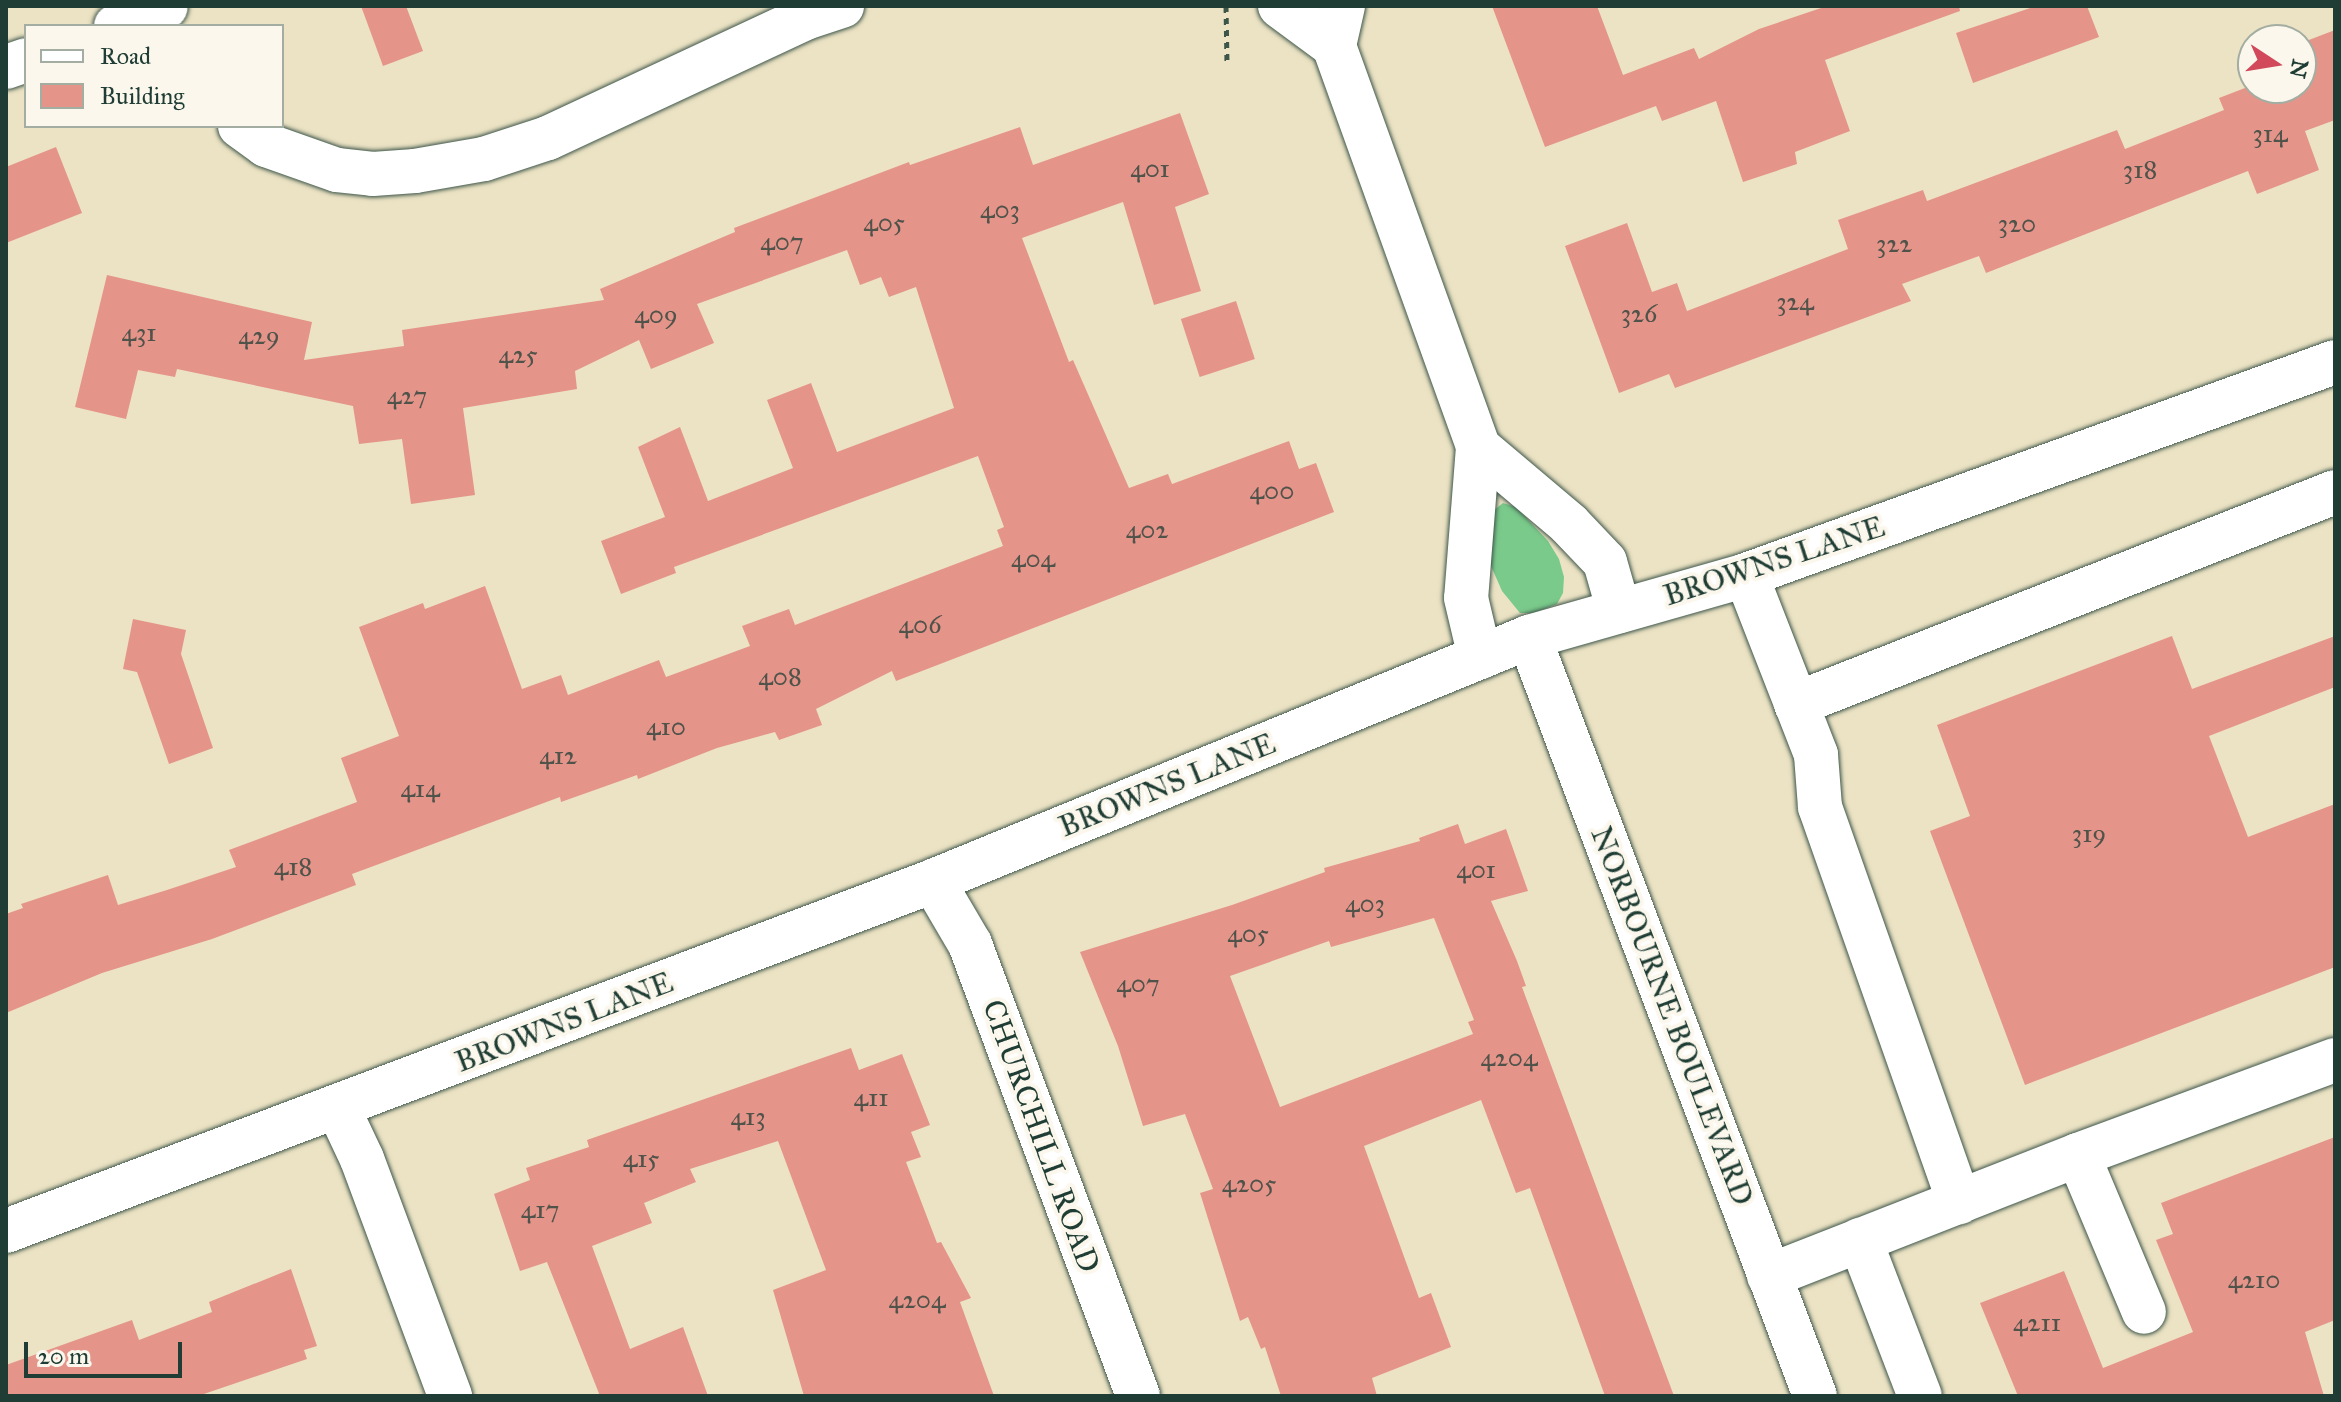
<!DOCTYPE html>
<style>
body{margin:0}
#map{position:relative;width:2341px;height:1402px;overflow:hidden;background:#ece3c4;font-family:"IM FELL Great Primer",serif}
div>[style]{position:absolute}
.green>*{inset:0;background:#7aca8b}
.building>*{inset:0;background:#e5948a;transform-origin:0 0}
.path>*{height:5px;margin-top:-2.5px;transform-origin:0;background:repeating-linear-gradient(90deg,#3e564a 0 6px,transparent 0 12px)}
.roads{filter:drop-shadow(0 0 2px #3e564a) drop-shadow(0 0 2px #3e564a)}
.minor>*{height:44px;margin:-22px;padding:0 22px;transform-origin:22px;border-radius:22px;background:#fff}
span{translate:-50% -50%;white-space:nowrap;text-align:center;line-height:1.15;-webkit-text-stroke:8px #fbf7ec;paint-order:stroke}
.number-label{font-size:26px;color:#50534a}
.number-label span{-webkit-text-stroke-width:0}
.street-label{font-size:30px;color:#1f3d34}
.frame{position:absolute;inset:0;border:8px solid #1f3d34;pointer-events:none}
.legend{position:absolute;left:24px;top:24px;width:260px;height:104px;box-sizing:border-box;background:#fbf7ec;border:2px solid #a3ada2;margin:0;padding:10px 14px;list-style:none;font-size:24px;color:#1f3d34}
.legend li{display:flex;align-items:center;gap:16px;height:40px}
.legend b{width:40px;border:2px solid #a3ada2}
.north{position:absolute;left:2237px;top:24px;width:80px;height:80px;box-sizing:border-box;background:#fbf7ec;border:2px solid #a3ada2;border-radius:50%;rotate:102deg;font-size:22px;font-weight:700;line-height:32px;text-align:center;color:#1f3d34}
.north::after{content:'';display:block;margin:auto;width:28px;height:36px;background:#d1495b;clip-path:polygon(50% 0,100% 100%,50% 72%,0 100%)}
.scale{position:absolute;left:24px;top:1342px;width:158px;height:36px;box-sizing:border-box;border:4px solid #1f3d34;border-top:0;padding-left:10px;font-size:24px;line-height:28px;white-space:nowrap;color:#1f3d34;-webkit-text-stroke:6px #fbf7ec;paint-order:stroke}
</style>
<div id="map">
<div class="green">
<i style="clip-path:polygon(1503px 503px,1516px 507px,1548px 541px,1559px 559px,1564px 577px,1563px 593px,1557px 604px,1534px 613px,1520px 613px,1502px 591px,1491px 566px,1490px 534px,1493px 511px)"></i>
</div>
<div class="building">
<i style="clip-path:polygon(361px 6px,406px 6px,423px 51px,383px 66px)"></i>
<i style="clip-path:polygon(1492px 6px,1597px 6px,1623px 75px,1694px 48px,1699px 59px,1759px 29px,1827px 6px,1959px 6px,1960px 11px,1825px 60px,1850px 131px,1795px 152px,1797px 164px,1743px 182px,1716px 101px,1662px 121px,1656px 106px,1545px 147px)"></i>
<i style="clip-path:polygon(2036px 6px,2087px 6px,2099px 37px,1973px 83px,1956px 33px)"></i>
<i style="clip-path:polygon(2335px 30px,2335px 120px,2305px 131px,2319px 170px,2257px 194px,2248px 171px,1986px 273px,1979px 256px,1902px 284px,1911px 301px,1675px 388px,1669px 374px,1619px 393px,1565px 246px,1627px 223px,1652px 292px,1677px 283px,1687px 311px,1848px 249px,1838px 220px,1923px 190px,1927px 201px,2117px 130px,2125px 149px,2224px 110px,2219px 98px,2245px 88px,2237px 68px,2253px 61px,2253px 88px,2301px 88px,2301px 43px)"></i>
<i style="clip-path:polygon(1180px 113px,1209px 194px,1175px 207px,1201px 291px,1154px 305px,1123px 202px,1022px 238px,1069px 362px,1073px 360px,1129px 488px,1168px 474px,1172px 484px,1289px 441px,1299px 469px,1316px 463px,1334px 512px,896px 681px,892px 671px,816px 709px,822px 725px,779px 740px,775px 732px,717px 748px,638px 779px,637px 775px,561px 802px,560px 797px,352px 874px,356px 885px,212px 939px,102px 973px,6px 1013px,6px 914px,23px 908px,21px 904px,108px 875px,118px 905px,167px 890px,236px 867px,229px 850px,357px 802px,341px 758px,399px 736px,359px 627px,423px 603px,425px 609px,485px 586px,522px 689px,561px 675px,568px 695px,659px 660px,666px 677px,750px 646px,742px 626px,789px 609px,795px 625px,1003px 546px,997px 530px,1004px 527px,978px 456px,674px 567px,676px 573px,621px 594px,601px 541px,665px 517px,638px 447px,680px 427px,708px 501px,793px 468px,767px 400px,811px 383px,837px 452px,954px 408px,916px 287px,889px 297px,881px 277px,860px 285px,847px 250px,697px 304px,714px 343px,651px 369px,639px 340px,575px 371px,577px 389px,463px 408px,475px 495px,411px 504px,402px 439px,359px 444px,353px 406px,177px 369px,175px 377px,138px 370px,126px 419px,75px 407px,107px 275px,312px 322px,304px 360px,404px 346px,402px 330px,604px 300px,600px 289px,735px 232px,734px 228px,909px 162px,910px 165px,1020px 127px,1033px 165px)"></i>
<i style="clip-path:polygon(56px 147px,82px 213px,6px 243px,6px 167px)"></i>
<i style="left:1236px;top:301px;width:61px;height:58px;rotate:72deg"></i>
<i style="clip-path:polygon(133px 619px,186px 630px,181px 654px,213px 748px,169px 764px,137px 672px,123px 669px)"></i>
<i style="clip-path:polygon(2172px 636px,2192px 689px,2335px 636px,2335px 687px,2209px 736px,2248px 837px,2335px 804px,2335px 967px,2025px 1085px,1930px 831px,1970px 816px,1937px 725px)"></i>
<i style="clip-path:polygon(evenodd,1458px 824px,1465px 844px,1506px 829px,1528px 891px,1491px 901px,1517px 961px,1526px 986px,1522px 987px,1674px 1396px,1605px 1396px,1530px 1188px,1516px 1193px,1481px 1100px,1364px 1146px,1419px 1298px,1431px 1293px,1451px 1347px,1372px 1378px,1377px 1396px,1281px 1396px,1265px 1347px,1261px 1349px,1248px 1317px,1240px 1321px,1200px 1193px,1213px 1189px,1185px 1114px,1143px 1126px,1118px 1046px,1080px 952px,1232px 905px,1325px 872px,1324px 868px,1420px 841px,1419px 838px,1458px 824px,1434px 918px,1474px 1020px,1468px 1022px,1473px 1034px,1280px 1107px,1230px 976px,1329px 941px,1331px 947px,1434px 918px)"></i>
<i style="clip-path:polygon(851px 1048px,859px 1070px,902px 1054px,930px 1125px,911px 1132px,921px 1157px,906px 1162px,937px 1243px,941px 1242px,971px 1298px,960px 1302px,994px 1396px,804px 1396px,773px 1290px,826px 1270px,778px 1141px,690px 1169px,696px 1182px,644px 1203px,652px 1223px,592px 1246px,630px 1349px,683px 1327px,708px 1396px,600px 1396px,547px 1262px,520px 1271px,494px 1194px,530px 1180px,526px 1168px,589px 1147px,587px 1140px)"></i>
<i style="clip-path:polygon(2335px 1137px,2335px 1320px,2305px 1332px,2324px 1396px,2018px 1396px,1980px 1303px,2064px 1271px,2103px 1368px,2193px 1332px,2156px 1240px,2173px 1234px,2161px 1203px)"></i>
<i style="clip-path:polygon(291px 1269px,317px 1346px,304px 1350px,307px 1359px,198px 1396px,6px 1396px,6px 1365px,132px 1320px,139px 1340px,212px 1312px,209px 1302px)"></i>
</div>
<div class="path">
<i style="left:1226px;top:6px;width:59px;rotate:89deg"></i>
</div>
<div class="roads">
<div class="minor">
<i style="left:1280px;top:6px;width:67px;rotate:36.5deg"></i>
<i style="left:1343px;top:6px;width:41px;rotate:102.7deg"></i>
<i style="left:1334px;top:46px;width:426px;rotate:70.2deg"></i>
<i style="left:1478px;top:447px;width:151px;rotate:94.5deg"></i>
<i style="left:1466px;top:598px;width:61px;rotate:76.7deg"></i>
<i style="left:116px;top:26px;width:53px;rotate:-20.8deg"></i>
<i style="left:6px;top:67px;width:21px;rotate:-19deg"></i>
<i style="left:240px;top:126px;width:32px;rotate:36deg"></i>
<i style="left:266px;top:145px;width:75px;rotate:19.4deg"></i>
<i style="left:337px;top:170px;width:36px;rotate:6deg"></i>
<i style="left:373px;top:174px;width:42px;rotate:-4.1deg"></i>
<i style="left:415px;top:171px;width:70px;rotate:-9.9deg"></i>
<i style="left:484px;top:159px;width:67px;rotate:-18.2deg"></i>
<i style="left:548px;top:138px;width:284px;rotate:-25deg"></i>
<i style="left:805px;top:18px;width:39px;rotate:-18deg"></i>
<i style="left:1478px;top:447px;width:119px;rotate:40.2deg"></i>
<i style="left:1569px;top:524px;width:52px;rotate:46.5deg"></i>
<i style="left:1605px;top:562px;width:51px;rotate:74.1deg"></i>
<i style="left:1746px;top:575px;width:193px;rotate:68.7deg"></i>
<i style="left:1816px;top:755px;width:52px;rotate:85.6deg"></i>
<i style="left:1820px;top:807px;width:419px;rotate:70.6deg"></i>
<i style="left:1529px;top:637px;width:811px;rotate:69.35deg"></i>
<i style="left:1796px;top:704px;width:579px;rotate:-21.47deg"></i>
<i style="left:933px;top:881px;width:73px;rotate:59.6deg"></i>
<i style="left:970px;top:944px;width:482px;rotate:69.6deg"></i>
<i style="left:338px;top:1108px;width:56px;rotate:64.8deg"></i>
<i style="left:362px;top:1159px;width:253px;rotate:69.6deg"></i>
<i style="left:2078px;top:1155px;width:274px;rotate:-20.3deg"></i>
<i style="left:6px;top:1231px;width:991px;rotate:-20.68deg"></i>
<i style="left:933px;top:881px;width:644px;rotate:-22.26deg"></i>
<i style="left:1529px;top:637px;width:226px;rotate:-15.9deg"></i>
<i style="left:1746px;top:575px;width:626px;rotate:-19.88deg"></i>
<i style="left:1860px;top:1240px;width:167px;rotate:69deg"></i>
<i style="left:1769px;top:1276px;width:332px;rotate:-21.4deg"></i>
<i style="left:2078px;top:1155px;width:170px;rotate:67.2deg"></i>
</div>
</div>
<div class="number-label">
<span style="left:2270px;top:134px">314</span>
<span style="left:1150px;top:169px">401</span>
<span style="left:2140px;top:170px">318</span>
<span style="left:1000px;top:210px">403</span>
<span style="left:884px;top:223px">405</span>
<span style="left:2017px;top:224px">320</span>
<span style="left:782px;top:242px">407</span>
<span style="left:1894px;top:244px">322</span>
<span style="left:1795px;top:302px">324</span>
<span style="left:1639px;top:314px">326</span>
<span style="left:656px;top:315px">409</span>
<span style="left:139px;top:333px">431</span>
<span style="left:259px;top:336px">429</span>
<span style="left:518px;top:355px">425</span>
<span style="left:407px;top:396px">427</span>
<span style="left:1272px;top:491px">400</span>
<span style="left:1147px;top:530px">402</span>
<span style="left:1033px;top:559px">404</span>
<span style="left:920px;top:625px">406</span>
<span style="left:780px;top:677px">408</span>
<span style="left:666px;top:727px">410</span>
<span style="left:558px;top:756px">412</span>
<span style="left:420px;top:789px">414</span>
<span style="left:2089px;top:834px">319</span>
<span style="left:293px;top:867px">418</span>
<span style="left:1476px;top:870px">401</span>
<span style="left:1365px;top:904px">403</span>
<span style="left:1248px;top:934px">405</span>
<span style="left:1138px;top:984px">407</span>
<span style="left:1509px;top:1058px">4204</span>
<span style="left:871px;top:1098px">411</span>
<span style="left:748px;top:1117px">413</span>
<span style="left:641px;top:1159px">415</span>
<span style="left:1249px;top:1184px">4205</span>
<span style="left:540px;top:1210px">417</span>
<span style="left:2254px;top:1280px">4210</span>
<span style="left:917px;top:1300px">4204</span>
<span style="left:2037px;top:1323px">4211</span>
</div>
<div class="street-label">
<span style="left:1774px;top:561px;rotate:-18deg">BROWNS LANE</span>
<span style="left:1167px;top:785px;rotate:-22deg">BROWNS LANE</span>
<span style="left:1672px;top:1016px;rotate:69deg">NORBOURNE BOULEVARD</span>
<span style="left:564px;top:1022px;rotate:-21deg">BROWNS LANE</span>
<span style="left:1041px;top:1136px;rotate:70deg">CHURCHILL ROAD</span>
</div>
<div class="frame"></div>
<ul class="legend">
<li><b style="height:10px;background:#fff"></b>Road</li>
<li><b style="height:22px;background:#e5948a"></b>Building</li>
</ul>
<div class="north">N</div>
<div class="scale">20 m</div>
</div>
